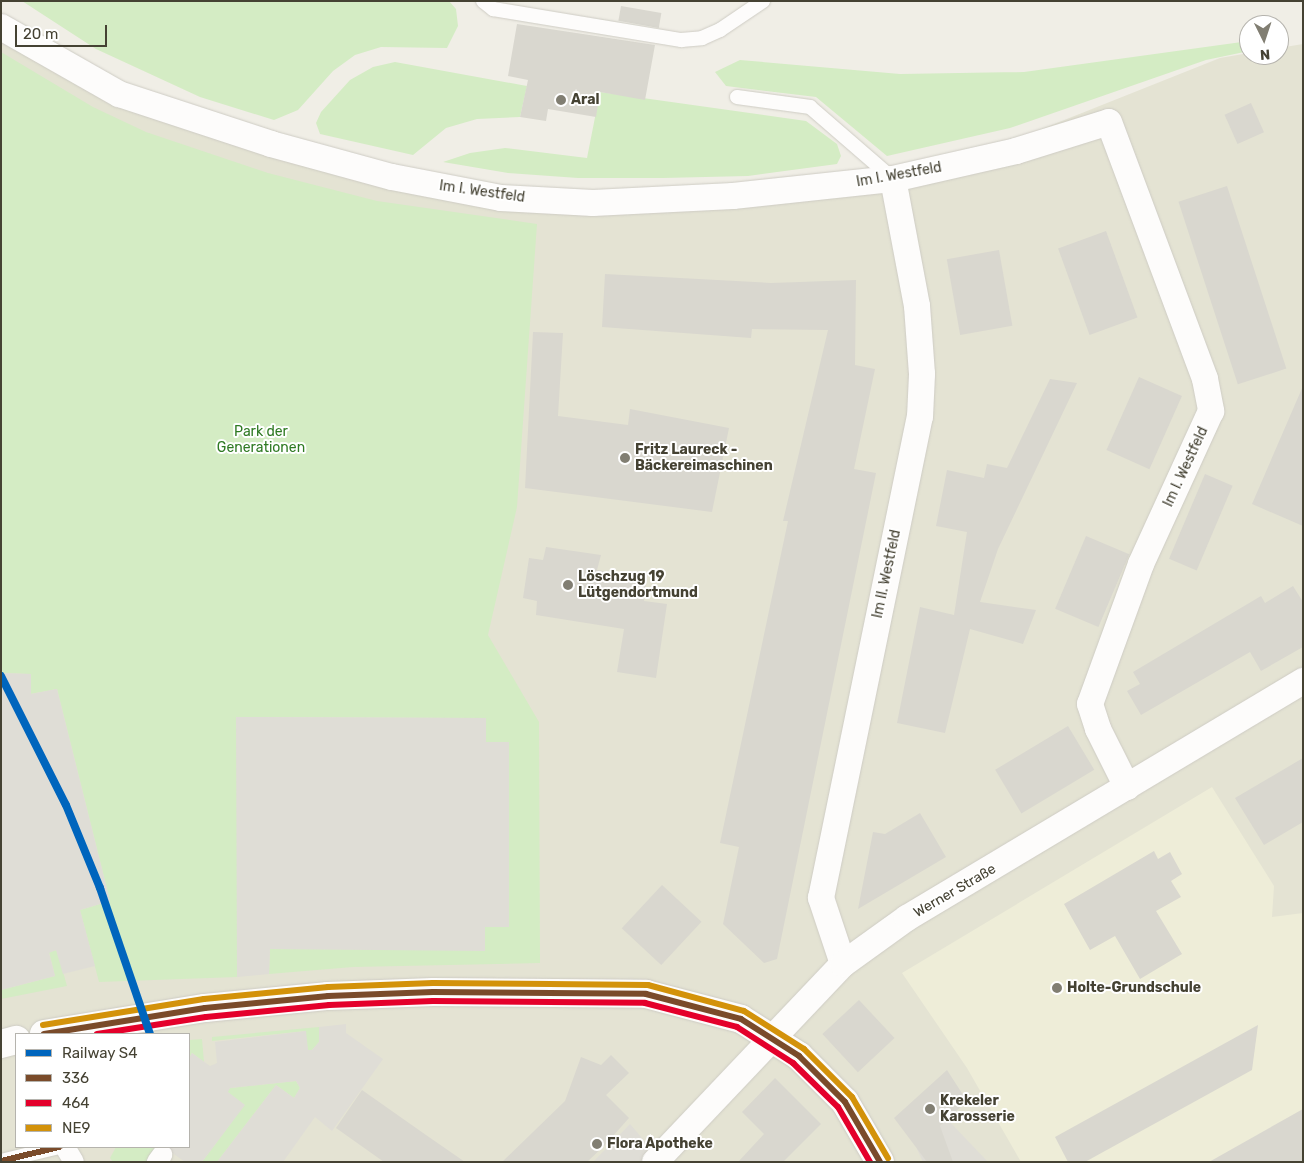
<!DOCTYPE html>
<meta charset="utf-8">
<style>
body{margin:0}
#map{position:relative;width:1304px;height:1163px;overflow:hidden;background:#f0eee6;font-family:Rubik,sans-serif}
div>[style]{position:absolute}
.residential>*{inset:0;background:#e4e3d3}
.education>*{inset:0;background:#eeedd8}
.green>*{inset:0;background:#d4ecc4}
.parking>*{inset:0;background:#dfddd6}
.building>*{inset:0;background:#d9d7cf;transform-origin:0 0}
.roads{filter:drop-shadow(0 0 1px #ceccc4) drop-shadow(0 0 1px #ceccc4)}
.service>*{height:14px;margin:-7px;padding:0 7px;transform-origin:7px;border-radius:7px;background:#fdfcfb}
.pedestrian>*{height:20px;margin:-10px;padding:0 10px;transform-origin:10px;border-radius:10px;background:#fdfcfb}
.minor>*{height:26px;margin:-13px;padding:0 13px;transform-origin:13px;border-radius:13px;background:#fdfcfb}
.tertiary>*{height:28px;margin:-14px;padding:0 14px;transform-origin:14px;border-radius:14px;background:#fdfcfb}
.bus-1>*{height:6px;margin:-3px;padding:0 3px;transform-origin:3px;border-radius:3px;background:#7a4b2a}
.bus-2>*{height:6px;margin:-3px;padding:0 3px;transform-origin:3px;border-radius:3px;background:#e4002b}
.bus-3>*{height:6px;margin:-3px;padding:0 3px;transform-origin:3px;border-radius:3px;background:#d3920a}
.rail-1>*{height:8px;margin:-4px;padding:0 4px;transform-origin:4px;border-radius:4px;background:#0065bd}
.dots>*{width:14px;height:14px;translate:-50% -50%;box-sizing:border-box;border:2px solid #fff;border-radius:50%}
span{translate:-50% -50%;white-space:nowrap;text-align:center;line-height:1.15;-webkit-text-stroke:4px #fff;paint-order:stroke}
.poi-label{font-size:14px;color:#454233;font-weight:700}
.left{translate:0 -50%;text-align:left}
.street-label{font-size:14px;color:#454233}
.park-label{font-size:14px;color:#2f7a23}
.frame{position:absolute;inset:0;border:2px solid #454233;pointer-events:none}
.legend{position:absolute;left:15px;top:1033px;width:175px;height:115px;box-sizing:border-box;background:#fff;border:1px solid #b5b3ad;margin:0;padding:6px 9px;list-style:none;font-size:15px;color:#454233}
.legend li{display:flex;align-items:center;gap:10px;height:25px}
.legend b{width:25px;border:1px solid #b5b3ad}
.north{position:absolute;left:1239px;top:15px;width:50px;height:50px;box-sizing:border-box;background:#fff;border:1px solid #b5b3ad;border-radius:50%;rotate:176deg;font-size:14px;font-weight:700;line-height:20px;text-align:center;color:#454233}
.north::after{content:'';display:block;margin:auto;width:18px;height:22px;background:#817e72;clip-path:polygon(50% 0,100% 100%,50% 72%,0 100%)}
.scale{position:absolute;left:15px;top:25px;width:92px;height:22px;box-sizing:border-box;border:2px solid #454233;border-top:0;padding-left:6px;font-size:15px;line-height:18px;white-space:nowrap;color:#454233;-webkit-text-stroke:4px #fff;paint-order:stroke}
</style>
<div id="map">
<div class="residential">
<i style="clip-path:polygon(evenodd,1px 26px,147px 105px,463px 193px,904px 184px,1220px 58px,1249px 53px,1279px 55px,1279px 48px,1303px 44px,1303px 1162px,1px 1162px,1px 26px,16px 1034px,189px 1034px,189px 1147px,16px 1147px,16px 1034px)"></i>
</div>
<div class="education">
<i style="clip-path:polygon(1212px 787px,1274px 886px,1272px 917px,1303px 913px,1303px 1162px,1021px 1162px,967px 1068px,902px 973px)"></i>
</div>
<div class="green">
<i style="clip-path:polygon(22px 1px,449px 1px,456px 9px,458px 26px,447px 48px,381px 47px,355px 55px,333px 71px,298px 110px,274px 120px,200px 97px,96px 49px)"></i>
<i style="clip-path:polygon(1249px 41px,1249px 51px,1206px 60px,1010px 128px,887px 156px,816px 97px,726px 86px,715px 72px,740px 60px,900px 74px,1024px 72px)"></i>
<i style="clip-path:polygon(1px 52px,93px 107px,146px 132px,268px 173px,377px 201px,537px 224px,517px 507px,488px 635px,539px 722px,540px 963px,353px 967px,269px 974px,270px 949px,485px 950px,485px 927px,509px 926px,509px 743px,486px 742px,486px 718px,237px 717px,237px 977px,99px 982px,80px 910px,110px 901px,57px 689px,30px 694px,31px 674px,1px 673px)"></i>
<i style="clip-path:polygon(395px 62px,527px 86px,520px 117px,477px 119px,446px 128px,413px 155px,320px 134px,316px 123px,321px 112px,350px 80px,373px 67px)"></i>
<i style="clip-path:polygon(600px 92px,806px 121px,837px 144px,841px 156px,837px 164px,748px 176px,663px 178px,578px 178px,508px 173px,443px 162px,470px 153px,505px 148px,587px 158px)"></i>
<i style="clip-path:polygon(57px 950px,67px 986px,1px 999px,1px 990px,55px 976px,49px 952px)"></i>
<i style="clip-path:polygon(319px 1027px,319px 1042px,312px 1050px,308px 1051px,305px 1031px,212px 1041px,212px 1037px)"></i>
<i style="clip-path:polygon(202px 1039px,204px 1062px,192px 1053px,189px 1058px,189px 1040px)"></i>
<i style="clip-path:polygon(296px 1081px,300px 1088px,294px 1098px,276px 1085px,217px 1162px,202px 1162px,244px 1105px,227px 1092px,230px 1088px)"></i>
<i style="clip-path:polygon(116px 1147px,162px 1147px,150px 1162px,113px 1162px,110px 1158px)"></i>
</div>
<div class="parking">
<i style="clip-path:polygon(1px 673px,31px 674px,31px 694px,57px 689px,110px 901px,80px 910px,95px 966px,63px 974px,56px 950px,49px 953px,55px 976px,1px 990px)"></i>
<i style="clip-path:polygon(236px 717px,486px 718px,486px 742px,509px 742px,509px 927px,485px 927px,485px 951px,270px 949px,269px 974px,237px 977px)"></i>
<i style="clip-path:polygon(346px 1024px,346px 1033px,383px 1059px,332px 1131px,315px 1117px,283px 1162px,217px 1162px,276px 1085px,294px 1098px,300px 1088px,296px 1081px,230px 1088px,228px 1092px,245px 1105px,202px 1162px,185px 1162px,164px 1147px,189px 1147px,189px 1058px,192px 1053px,210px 1066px,217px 1063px,215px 1042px,306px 1031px,308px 1050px,312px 1050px,319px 1042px,319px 1027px)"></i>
<i style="clip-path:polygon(947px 1119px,988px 1162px,923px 1162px,917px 1149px)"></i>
<i style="clip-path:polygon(630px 1124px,653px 1151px,642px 1162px,593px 1162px)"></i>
</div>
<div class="building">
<i style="left:621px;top:6px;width:41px;height:15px;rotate:10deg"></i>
<i style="clip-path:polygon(517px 24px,655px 45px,645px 100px,600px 92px,596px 117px,548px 109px,546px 121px,520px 117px,528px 80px,508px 76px)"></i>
<i style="left:1251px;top:103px;width:32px;height:29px;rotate:66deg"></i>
<i style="left:1227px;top:186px;width:192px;height:51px;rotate:72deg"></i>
<i style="left:1106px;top:231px;width:92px;height:51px;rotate:70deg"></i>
<i style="left:999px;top:250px;width:77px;height:53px;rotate:80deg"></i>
<i style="clip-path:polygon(605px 274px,771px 283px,856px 280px,855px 365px,875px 369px,854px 469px,876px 473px,777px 959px,764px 963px,723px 924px,739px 847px,720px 843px,788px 521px,783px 521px,828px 330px,752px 329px,751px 338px,602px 327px)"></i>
<i style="clip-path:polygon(533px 332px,563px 333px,558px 416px,628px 425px,630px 409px,729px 428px,712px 512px,525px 488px)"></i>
<i style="left:1139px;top:377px;width:47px;height:80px;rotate:24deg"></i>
<i style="clip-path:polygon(1050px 379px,1077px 383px,998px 549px,980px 602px,1036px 610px,1023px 644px,970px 629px,945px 733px,897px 723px,920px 607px,954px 615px,967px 532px,936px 526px,947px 470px,984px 478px,987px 464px,1007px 468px)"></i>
<i style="clip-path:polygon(1303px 386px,1303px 526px,1252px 504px)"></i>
<i style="left:1205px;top:474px;width:30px;height:92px;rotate:23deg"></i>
<i style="left:1086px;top:536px;width:47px;height:79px;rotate:23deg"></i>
<i style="clip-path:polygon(546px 547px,601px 555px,597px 570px,647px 578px,644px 601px,667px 604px,656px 678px,617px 672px,624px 629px,536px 615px,537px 601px,523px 598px,529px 558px,543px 560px)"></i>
<i style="clip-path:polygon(1293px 586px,1303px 602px,1303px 647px,1261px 671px,1250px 652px,1141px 715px,1127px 691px,1140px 684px,1133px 672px,1261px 596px,1265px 603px)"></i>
<i style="left:1068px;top:726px;width:51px;height:85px;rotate:59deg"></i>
<i style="clip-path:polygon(1303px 758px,1303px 822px,1264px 845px,1235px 798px)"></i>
<i style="clip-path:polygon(920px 813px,946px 857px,858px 909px,873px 832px,885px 834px)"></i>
<i style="clip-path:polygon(1154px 851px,1158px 859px,1170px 852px,1182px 874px,1171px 881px,1181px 897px,1156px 911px,1182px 954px,1140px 979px,1115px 936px,1090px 950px,1064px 904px)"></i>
<i style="left:662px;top:885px;width:54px;height:59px;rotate:43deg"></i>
<i style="left:859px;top:1000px;width:52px;height:50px;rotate:47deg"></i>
<i style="clip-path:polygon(1258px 1025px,1252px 1070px,1085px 1162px,1068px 1162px,1055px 1137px)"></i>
<i style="clip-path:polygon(611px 1055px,629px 1073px,606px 1095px,629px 1118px,604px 1146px,587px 1162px,502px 1162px,565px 1101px,581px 1057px,601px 1065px)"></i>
<i style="clip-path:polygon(947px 1070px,967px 1101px,940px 1126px,953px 1162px,927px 1162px,894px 1118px)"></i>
<i style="clip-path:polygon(775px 1078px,821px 1124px,783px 1162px,738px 1162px,764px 1134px,742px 1112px)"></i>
<i style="clip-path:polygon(362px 1090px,426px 1135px,465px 1162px,384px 1162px,336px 1128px)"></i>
<i style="clip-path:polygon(1303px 1109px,1303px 1162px,1209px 1162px)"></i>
</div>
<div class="roads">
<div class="service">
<i style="left:483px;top:1px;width:13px;rotate:39deg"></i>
<i style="left:493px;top:9px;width:191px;rotate:9.4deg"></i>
<i style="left:681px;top:40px;width:21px;rotate:-5deg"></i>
<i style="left:702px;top:38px;width:20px;rotate:-24deg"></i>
<i style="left:720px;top:30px;width:52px;rotate:-34deg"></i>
<i style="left:737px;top:97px;width:74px;rotate:7.8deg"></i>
<i style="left:810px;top:107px;width:110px;rotate:40.9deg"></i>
<i style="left:1px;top:1161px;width:60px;rotate:-13.6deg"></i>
</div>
<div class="pedestrian">
<i style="left:65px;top:1147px;width:17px;rotate:59deg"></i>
<i style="left:157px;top:1162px;width:9px;rotate:-54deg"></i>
</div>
<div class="minor">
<i style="left:1px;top:27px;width:136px;rotate:29.6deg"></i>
<i style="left:119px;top:94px;width:160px;rotate:18.2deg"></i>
<i style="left:271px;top:144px;width:125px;rotate:15.3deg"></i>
<i style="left:392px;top:177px;width:111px;rotate:10.9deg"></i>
<i style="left:501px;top:198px;width:92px;rotate:3.1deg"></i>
<i style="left:593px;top:203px;width:140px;rotate:-2.9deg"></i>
<i style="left:733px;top:196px;width:161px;rotate:-6.1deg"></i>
<i style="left:893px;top:179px;width:126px;rotate:-12.8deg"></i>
<i style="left:1016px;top:151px;width:97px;rotate:-17.3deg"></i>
<i style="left:1109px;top:122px;width:274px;rotate:69.5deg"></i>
<i style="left:1205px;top:379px;width:33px;rotate:79deg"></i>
<i style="left:1211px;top:411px;width:168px;rotate:114.6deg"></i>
<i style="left:1141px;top:564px;width:149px;rotate:110deg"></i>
<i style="left:1090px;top:704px;width:26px;rotate:72deg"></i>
<i style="left:1098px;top:729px;width:65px;rotate:63.4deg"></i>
<i style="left:843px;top:964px;width:70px;rotate:-108.4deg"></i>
<i style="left:821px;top:898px;width:491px;rotate:-78.4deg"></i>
<i style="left:920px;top:417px;width:43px;rotate:-87.3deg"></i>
<i style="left:922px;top:374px;width:68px;rotate:-94.2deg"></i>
<i style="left:917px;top:306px;width:129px;rotate:-100.7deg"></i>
<i style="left:655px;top:1162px;width:273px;rotate:-46.5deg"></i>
<i style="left:843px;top:964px;width:79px;rotate:-35.7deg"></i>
<i style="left:907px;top:918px;width:462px;rotate:-30.9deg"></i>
</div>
<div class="tertiary">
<i style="left:44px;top:1034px;width:163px;rotate:-9.2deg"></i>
<i style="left:205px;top:1008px;width:124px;rotate:-5.6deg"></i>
<i style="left:328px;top:996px;width:105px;rotate:-2.2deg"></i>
<i style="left:433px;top:992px;width:213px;rotate:0.5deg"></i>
<i style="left:646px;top:994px;width:98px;rotate:14.7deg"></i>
<i style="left:741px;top:1019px;width:69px;rotate:32.5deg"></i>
<i style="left:799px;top:1056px;width:65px;rotate:45deg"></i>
<i style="left:845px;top:1102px;width:69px;rotate:59.7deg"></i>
<i style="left:1px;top:1044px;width:16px;rotate:-15deg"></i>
</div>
</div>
<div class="bus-1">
<i style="left:44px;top:1034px;width:163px;rotate:-9.2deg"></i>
<i style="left:205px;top:1008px;width:124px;rotate:-5.6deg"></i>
<i style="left:328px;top:996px;width:105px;rotate:-2.2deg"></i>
<i style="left:433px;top:992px;width:213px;rotate:0.5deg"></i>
<i style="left:646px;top:994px;width:98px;rotate:14.7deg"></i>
<i style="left:741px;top:1019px;width:69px;rotate:32.5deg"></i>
<i style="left:799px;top:1056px;width:65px;rotate:45deg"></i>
<i style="left:845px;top:1102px;width:69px;rotate:59.7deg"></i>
<i style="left:1px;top:1161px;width:60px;rotate:-13.6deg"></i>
</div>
<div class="bus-2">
<i style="left:97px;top:1034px;width:110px;rotate:-8.9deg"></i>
<i style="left:206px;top:1017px;width:124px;rotate:-5.6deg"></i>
<i style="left:329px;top:1005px;width:104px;rotate:-2.2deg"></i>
<i style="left:433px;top:1001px;width:212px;rotate:0.5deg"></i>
<i style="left:645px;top:1003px;width:95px;rotate:14.6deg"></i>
<i style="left:737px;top:1027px;width:67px;rotate:32.7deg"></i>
<i style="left:793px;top:1063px;width:63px;rotate:44.4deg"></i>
<i style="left:838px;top:1107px;width:64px;rotate:59.8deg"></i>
</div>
<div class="bus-3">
<i style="left:43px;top:1025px;width:163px;rotate:-9.2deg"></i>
<i style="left:204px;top:999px;width:125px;rotate:-5.5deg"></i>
<i style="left:328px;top:987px;width:105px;rotate:-2.2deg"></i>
<i style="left:433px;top:983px;width:215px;rotate:0.5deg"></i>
<i style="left:648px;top:985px;width:99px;rotate:15.2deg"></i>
<i style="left:744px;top:1011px;width:71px;rotate:32.3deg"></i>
<i style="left:804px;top:1049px;width:68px;rotate:45deg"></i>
<i style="left:852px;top:1097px;width:71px;rotate:59.5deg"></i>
</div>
<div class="rail-1">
<i style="left:1px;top:676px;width:144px;rotate:63.3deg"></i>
<i style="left:66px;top:805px;width:90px;rotate:67.7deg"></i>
<i style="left:100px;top:888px;width:154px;rotate:71.1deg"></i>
</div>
<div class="dots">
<i style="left:561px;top:100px;background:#817e72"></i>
<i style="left:625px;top:458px;background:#817e72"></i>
<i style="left:568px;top:585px;background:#817e72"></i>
<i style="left:1057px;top:988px;background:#817e72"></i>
<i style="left:930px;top:1109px;background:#817e72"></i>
<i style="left:597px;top:1144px;background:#817e72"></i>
</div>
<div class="poi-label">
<span class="left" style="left:571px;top:100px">Aral</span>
<span class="left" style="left:635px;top:458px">Fritz Laureck -<br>Bäckereimaschinen</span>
<span class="left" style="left:578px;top:585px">Löschzug 19<br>Lütgendortmund</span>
<span class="left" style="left:1067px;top:988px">Holte-Grundschule</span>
<span class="left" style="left:940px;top:1109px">Krekeler<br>Karosserie</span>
<span class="left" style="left:607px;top:1144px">Flora Apotheke</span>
</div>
<div class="street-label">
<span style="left:899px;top:175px;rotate:-10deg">Im I. Westfeld</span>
<span style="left:482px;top:192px;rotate:8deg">Im I. Westfeld</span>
<span style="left:1186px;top:467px;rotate:-65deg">Im I. Westfeld</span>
<span style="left:887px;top:574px;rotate:-78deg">Im II. Westfeld</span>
<span style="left:955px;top:891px;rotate:-30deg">Werner Straße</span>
</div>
<div class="park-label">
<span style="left:261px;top:440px">Park der<br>Generationen</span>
</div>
<div class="frame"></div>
<ul class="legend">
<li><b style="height:6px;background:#0065bd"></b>Railway S4</li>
<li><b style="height:6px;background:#7a4b2a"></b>336</li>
<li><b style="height:6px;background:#e4002b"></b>464</li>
<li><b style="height:6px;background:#d3920a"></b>NE9</li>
</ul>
<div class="north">N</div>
<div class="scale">20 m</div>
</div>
